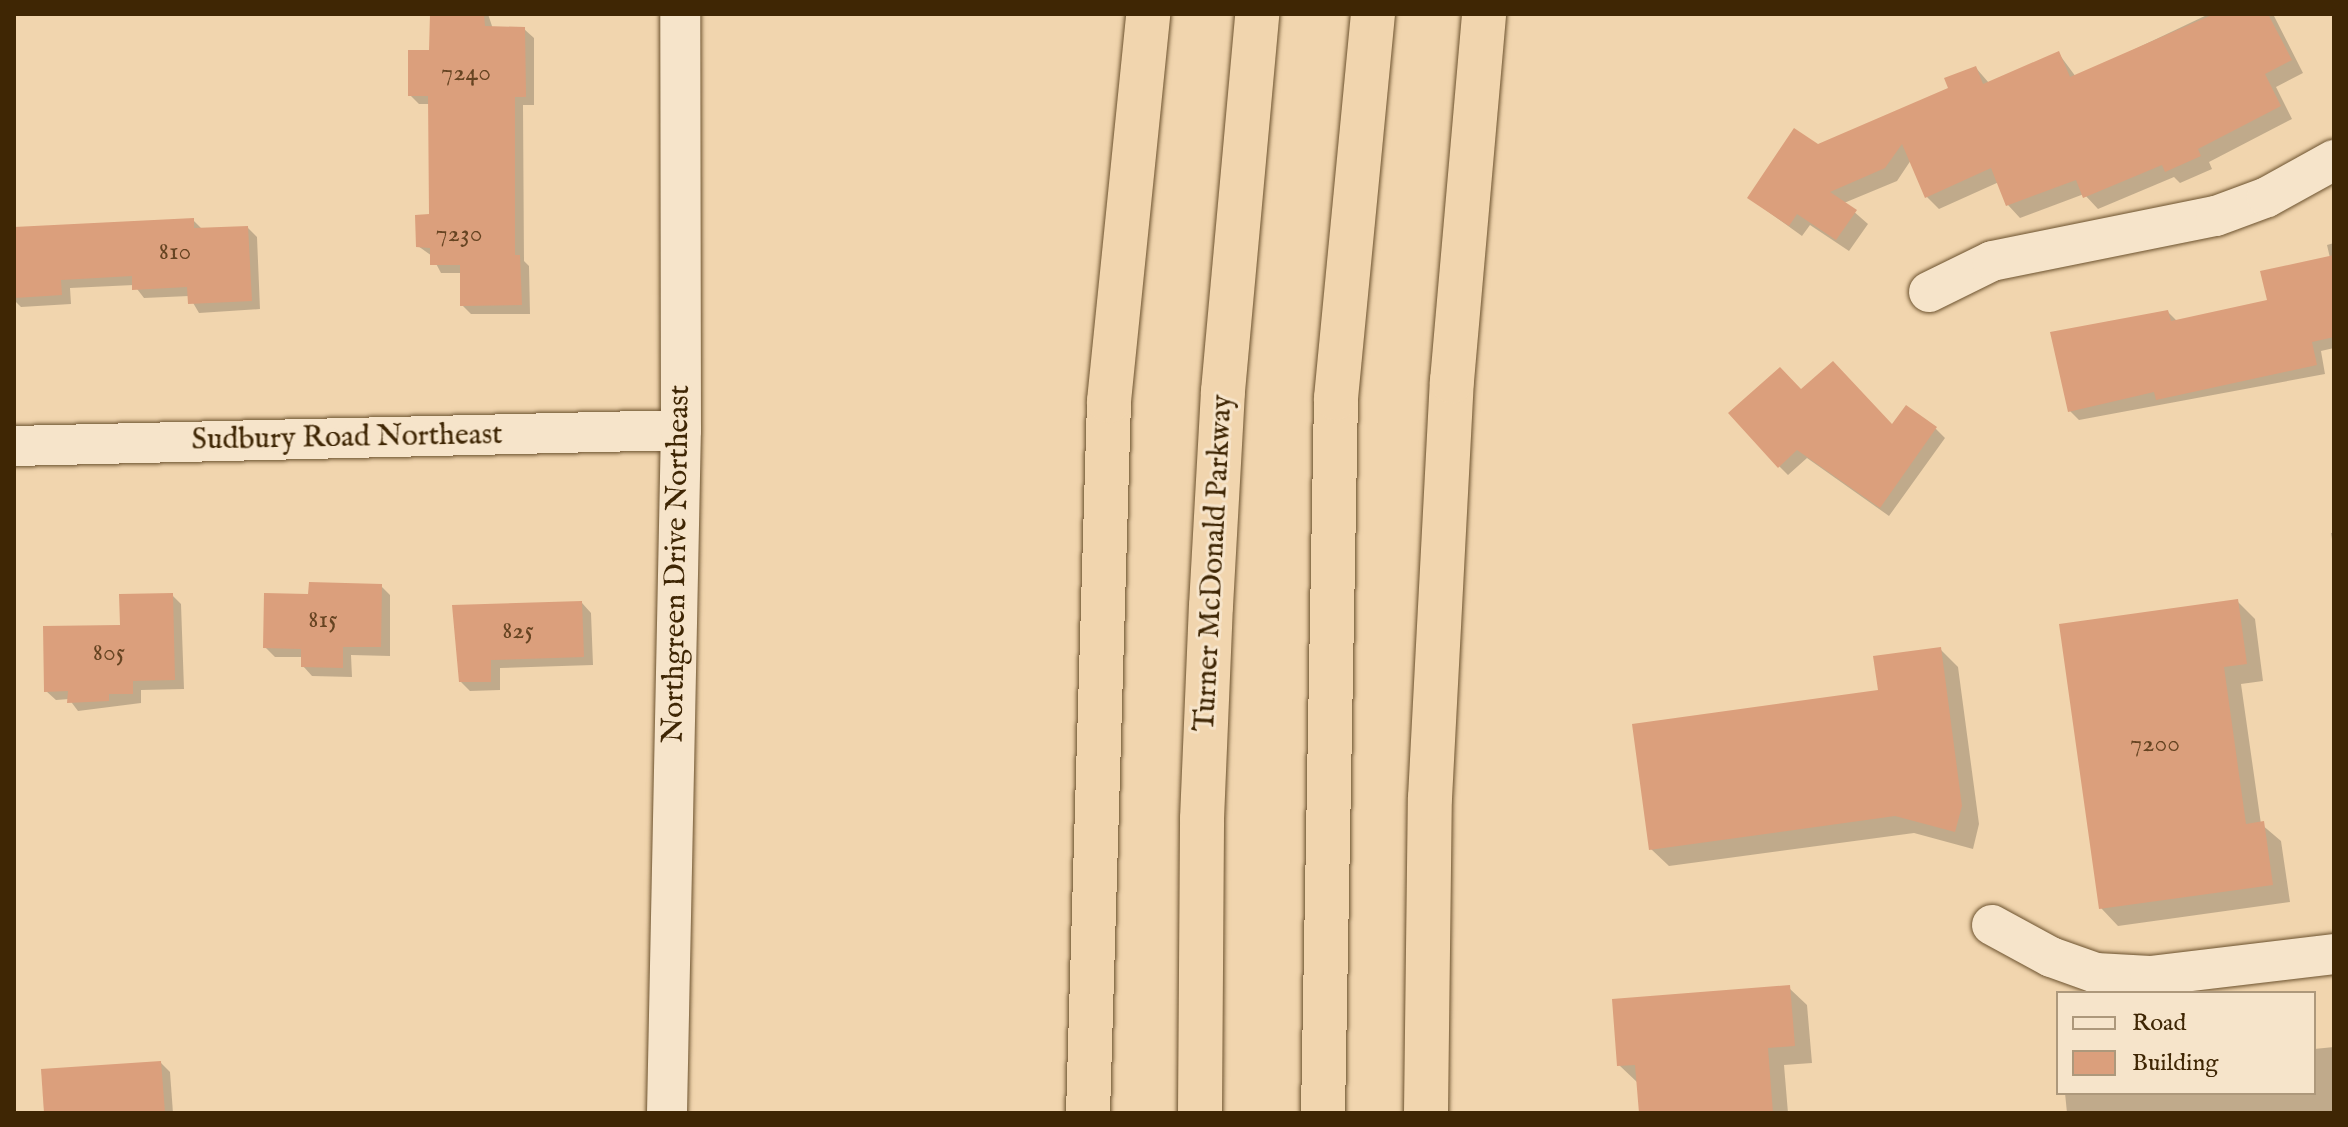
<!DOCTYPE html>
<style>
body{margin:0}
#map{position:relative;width:2348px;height:1127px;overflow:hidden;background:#f1d5ae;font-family:"IM FELL English",serif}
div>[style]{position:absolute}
.shadow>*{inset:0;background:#0003}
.building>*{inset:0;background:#db9f7c}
.roads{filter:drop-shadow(0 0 2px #6c522e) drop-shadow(0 0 2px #6c522e)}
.street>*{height:40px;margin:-20px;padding:0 20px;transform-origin:20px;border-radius:20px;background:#f6e4ca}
.highway>*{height:44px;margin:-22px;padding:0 22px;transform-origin:22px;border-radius:22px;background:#f1d5ae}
span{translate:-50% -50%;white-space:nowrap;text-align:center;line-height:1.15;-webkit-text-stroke:6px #f6e4ca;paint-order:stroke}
.number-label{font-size:26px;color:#642}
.number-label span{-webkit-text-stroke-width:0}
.street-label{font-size:30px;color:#3f2604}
.frame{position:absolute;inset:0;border:16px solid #3f2604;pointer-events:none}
.legend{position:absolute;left:2056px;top:991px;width:260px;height:104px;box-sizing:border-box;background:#f6e4ca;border:2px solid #ad987b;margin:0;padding:10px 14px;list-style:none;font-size:24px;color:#3f2604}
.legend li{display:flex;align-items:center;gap:16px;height:40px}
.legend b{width:40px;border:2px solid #ad987b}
</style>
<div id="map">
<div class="shadow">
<i style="clip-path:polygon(432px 14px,488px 14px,493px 29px,524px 29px,534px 38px,534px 105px,523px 105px,524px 261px,529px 266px,530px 314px,471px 314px,462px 305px,462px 273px,441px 273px,432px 256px,418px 246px,431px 216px,430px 104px,419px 104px,410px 95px,431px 52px)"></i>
<i style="clip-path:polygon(2209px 14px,2273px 14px,2303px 73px,2276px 87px,2292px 119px,2209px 162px,2212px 169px,2180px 183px,2174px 177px,2098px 209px,2084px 194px,2020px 218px,2008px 205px,1999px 182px,1939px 209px,1926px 196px,1911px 160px,1897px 181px,1844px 203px,1868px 224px,1849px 251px,1810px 225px,1802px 236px,1749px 198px,1818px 147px,1950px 89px,1976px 68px,1989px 83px,2059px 54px,2076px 77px)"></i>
<i style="clip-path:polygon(193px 220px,203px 230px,248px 228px,257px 237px,260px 309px,199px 313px,189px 296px,144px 298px,134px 285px,70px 288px,71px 304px,21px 307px,14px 300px,14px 230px)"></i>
<i style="clip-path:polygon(2334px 243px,2334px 348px,2321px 351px,2325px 374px,2079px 420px,2070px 411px,2168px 312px,2177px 321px,2269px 302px,2330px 258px,2327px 245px)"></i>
<i style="clip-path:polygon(1802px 392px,1893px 427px,1936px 429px,1945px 438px,1889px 516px,1807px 458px,1788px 475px,1779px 466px)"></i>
<i style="clip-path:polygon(2331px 533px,2334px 533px,2334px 551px)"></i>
<i style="clip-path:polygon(381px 586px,390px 595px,390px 656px,351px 655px,352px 677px,312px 676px,303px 666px,303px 657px,275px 657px,265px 647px,310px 596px)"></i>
<i style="clip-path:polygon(172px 595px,181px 604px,184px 689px,141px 690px,141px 703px,78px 711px,69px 699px,56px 700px,46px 691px,122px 627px)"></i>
<i style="clip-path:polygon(2237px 601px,2255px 619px,2263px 681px,2241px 684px,2261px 824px,2281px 841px,2290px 902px,2118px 926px,2101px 908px)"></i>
<i style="clip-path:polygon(582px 603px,591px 613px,593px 665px,500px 668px,500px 690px,470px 691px,461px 682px,455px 607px)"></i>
<i style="clip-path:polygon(1940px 649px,1958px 667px,1979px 824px,1973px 849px,1914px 833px,1669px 866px,1651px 849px)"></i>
<i style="clip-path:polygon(1789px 988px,1807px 1005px,1812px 1063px,1784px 1065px,1788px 1113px,1641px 1113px,1638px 1083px,1619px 1065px)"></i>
<i style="clip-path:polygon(2334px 1047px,2334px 1113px,2067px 1113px,2065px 1093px,2314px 1093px,2314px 1049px)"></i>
<i style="clip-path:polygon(161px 1063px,170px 1072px,173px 1113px,46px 1113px)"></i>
</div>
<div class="building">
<i style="clip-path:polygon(430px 14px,484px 14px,485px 26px,525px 27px,526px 97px,515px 97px,515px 255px,520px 255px,522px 305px,460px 306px,460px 265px,430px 265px,430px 248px,416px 247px,415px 215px,429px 214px,428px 96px,408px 96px,408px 50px,429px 50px)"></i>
<i style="clip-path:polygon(2214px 14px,2268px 14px,2292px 60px,2265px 74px,2281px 106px,2198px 149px,2201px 156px,2165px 172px,2162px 165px,2083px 198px,2076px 180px,2006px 206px,1991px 168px,1925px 198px,1902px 144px,1885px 168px,1830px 192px,1857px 210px,1836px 240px,1797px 214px,1789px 226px,1747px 198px,1794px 128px,1818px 144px,1948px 88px,1944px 78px,1976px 66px,1983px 84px,2059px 51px,2070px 77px)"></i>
<i style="clip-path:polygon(194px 218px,194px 228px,248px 226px,252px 301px,188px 304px,187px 287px,132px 290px,132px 276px,61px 280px,62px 295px,14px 298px,14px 227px)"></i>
<i style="clip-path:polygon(2334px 255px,2334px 337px,2312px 342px,2317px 365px,2156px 400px,2154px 392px,2068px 412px,2050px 332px,2168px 310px,2171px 321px,2267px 300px,2260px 271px)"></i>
<i style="clip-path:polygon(1833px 361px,1892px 424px,1906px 405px,1937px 427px,1880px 508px,1797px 450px,1778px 468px,1728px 413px,1780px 367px,1801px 389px)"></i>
<i style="clip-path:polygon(309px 582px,382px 584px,381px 647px,343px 647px,343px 668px,301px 667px,301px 649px,263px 648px,264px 593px,308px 594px)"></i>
<i style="clip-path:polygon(173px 593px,175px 680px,133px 681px,133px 694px,109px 694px,109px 701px,67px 703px,68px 691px,44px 692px,43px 626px,120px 625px,119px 594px)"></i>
<i style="clip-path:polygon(2238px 599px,2247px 664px,2224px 667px,2246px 824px,2264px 821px,2273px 885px,2099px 909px,2059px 624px)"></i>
<i style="clip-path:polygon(582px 601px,584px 657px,491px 660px,491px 682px,459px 682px,452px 605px)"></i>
<i style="clip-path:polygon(1941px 647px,1962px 806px,1955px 832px,1895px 816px,1649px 850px,1632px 724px,1878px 690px,1873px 656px)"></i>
<i style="clip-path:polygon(1790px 985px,1795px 1046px,1768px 1048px,1773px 1113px,1639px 1113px,1635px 1065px,1617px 1066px,1612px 999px)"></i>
<i style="clip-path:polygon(161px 1061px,165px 1113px,44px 1113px,41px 1069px)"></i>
</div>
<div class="roads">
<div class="street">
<i style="left:1929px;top:292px;width:70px;rotate:-26.2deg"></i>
<i style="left:1992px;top:261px;width:228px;rotate:-11.4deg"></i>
<i style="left:2216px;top:216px;width:54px;rotate:-20.4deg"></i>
<i style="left:2267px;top:197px;width:77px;rotate:-28.9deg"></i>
<i style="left:14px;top:446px;width:667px;rotate:-1.37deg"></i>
<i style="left:1992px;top:925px;width:67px;rotate:28.5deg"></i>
<i style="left:2051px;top:957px;width:48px;rotate:19.6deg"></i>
<i style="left:2096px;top:973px;width:54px;rotate:3.2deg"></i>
<i style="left:2150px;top:976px;width:185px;rotate:-6.8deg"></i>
<i style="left:667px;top:1113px;width:683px;rotate:-88.83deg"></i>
<i style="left:681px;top:430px;width:416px;rotate:-90.1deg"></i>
</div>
<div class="highway">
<i style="left:1088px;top:1113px;width:712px;rotate:-88.31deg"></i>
<i style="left:1109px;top:401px;width:389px;rotate:-84.2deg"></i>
<i style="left:1200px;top:1113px;width:294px;rotate:-89.6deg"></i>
<i style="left:1202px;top:819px;width:213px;rotate:-87.6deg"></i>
<i style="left:1211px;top:606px;width:215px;rotate:-86.8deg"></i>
<i style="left:1223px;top:391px;width:379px;rotate:-84.8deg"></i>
<i style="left:1323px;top:1113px;width:715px;rotate:-88.96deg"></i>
<i style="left:1336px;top:398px;width:386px;rotate:-84.5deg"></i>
<i style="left:1426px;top:1113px;width:315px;rotate:-89.3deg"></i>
<i style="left:1430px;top:798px;width:418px;rotate:-87deg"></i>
<i style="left:1452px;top:381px;width:368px;rotate:-85deg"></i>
</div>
</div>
<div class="number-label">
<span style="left:466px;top:73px">7240</span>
<span style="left:459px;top:234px">7230</span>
<span style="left:175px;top:252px">810</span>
<span style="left:323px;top:620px">815</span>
<span style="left:518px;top:631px">825</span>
<span style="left:109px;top:653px">805</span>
<span style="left:2155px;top:744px">7200</span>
</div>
<div class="street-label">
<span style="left:347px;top:438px;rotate:-1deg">Sudbury Road Northeast</span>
<span style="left:1214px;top:563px;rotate:-87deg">Turner McDonald Parkway</span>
<span style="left:677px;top:564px;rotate:-89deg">Northgreen Drive Northeast</span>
</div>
<div class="frame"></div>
<ul class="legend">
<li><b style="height:10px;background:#f6e4ca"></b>Road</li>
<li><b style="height:22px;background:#db9f7c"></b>Building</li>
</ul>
</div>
